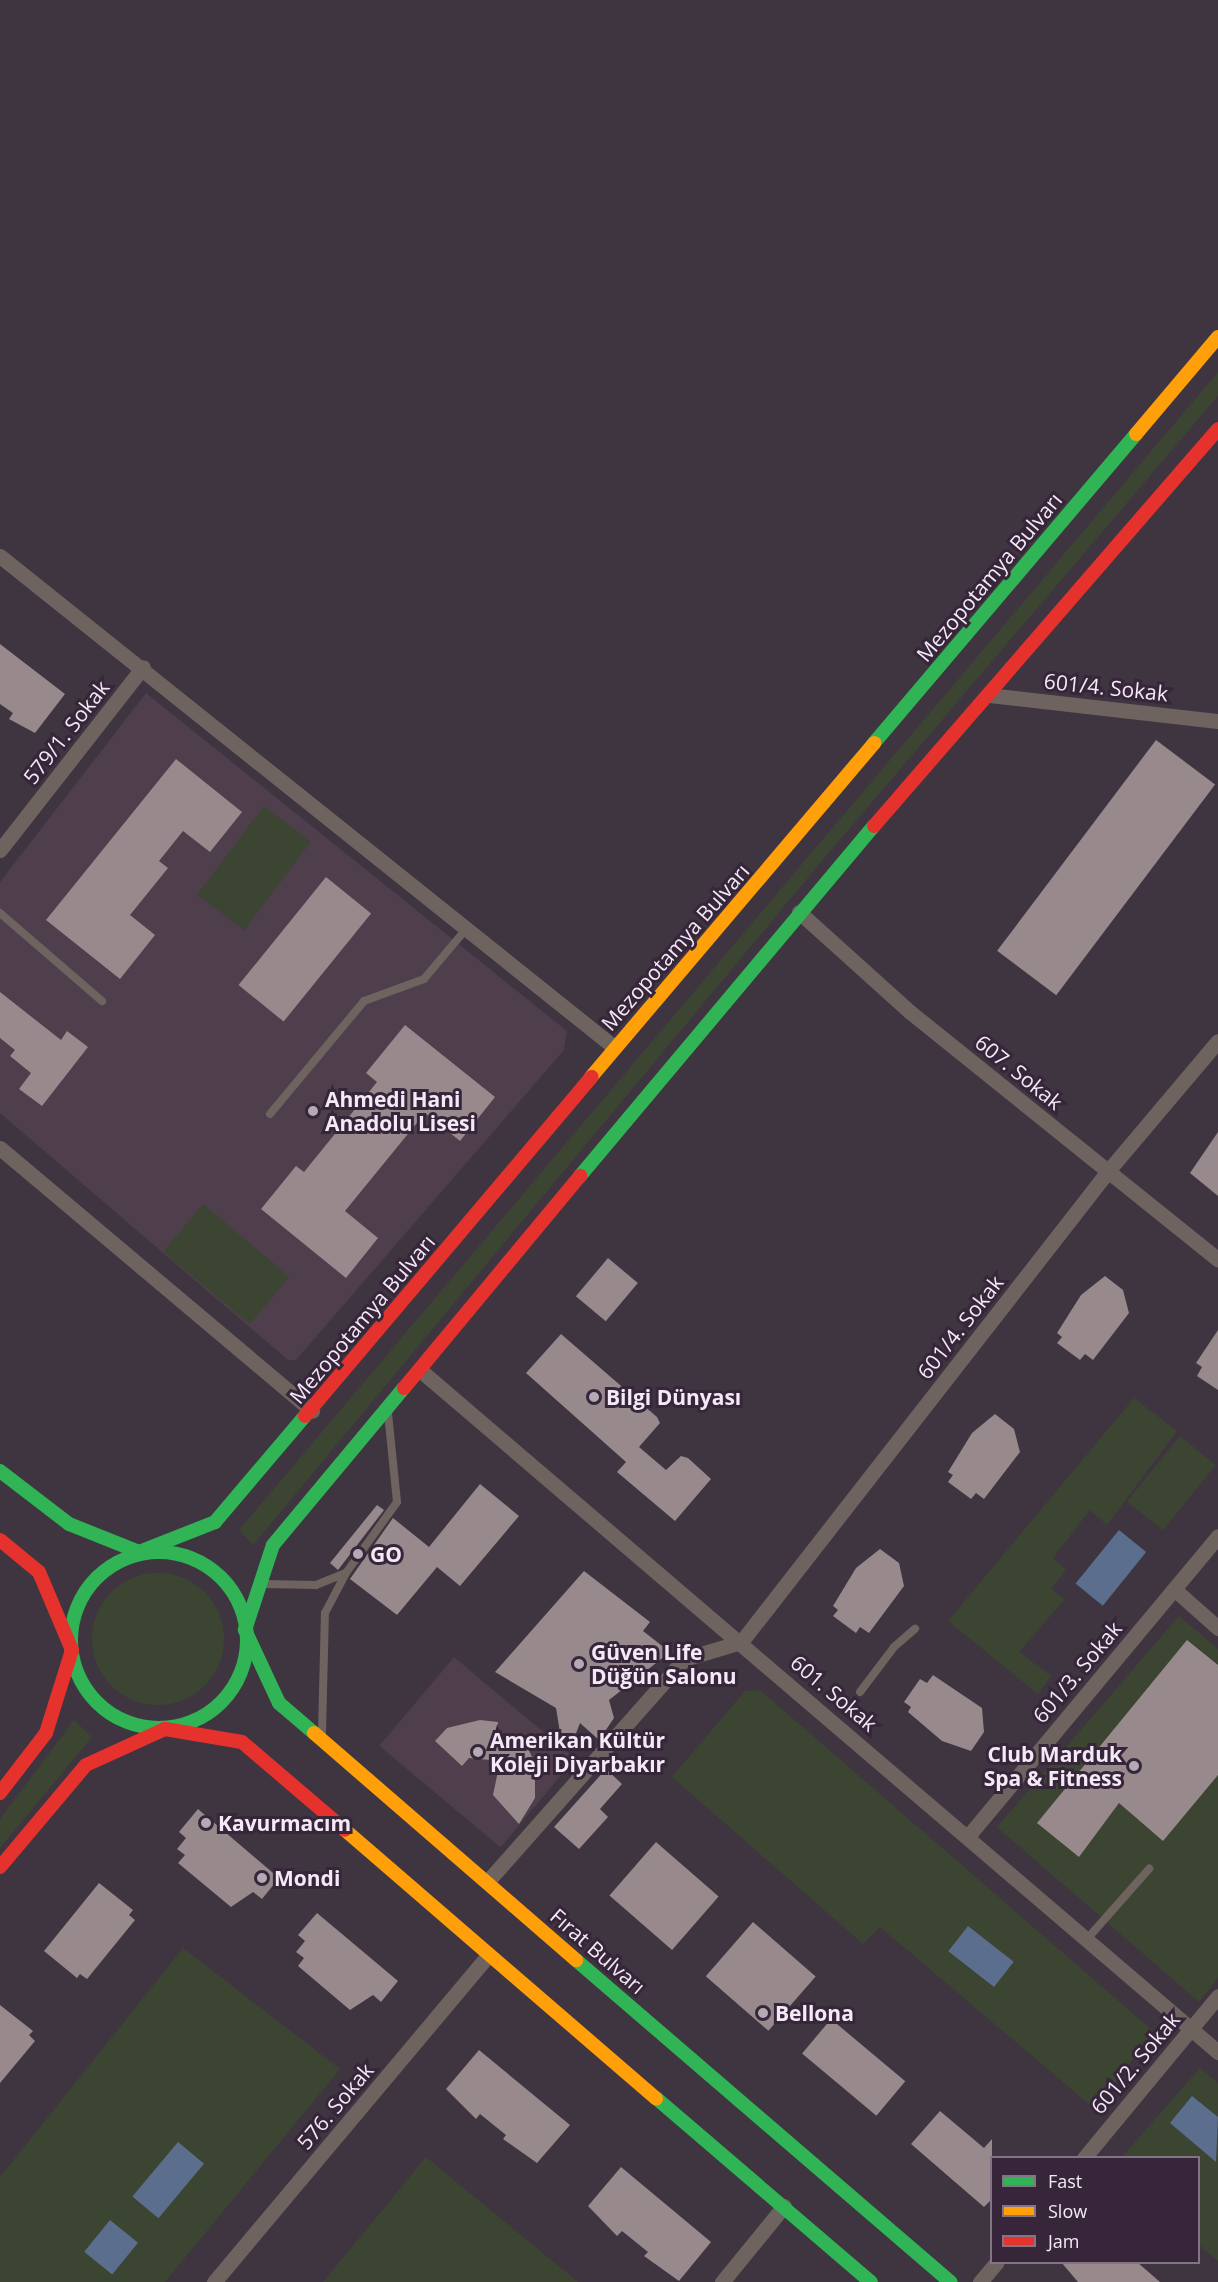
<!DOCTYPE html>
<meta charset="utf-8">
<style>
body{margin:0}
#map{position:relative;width:1218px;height:2282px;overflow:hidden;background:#3e3540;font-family:"Open Sans",sans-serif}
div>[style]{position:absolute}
.education>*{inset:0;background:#4f3f4c;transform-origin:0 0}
.green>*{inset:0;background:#3c4532;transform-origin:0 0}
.round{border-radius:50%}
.water>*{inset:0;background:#5b6e8d;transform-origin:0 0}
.building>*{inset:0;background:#97898c;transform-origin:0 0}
.lane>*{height:8px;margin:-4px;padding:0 4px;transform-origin:4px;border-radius:4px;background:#6e635f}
.street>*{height:15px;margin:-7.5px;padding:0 7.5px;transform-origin:7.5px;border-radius:7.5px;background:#6e635f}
.fast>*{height:14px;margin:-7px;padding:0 7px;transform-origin:7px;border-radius:7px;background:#30b455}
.fast>.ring{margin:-7px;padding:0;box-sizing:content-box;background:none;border:14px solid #30b455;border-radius:50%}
.slow>*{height:14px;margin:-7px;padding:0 7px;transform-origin:7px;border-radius:7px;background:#ff9f0a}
.jam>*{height:14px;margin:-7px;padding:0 7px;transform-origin:7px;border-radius:7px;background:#e5322d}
.dots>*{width:16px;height:16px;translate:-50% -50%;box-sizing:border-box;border:3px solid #37263a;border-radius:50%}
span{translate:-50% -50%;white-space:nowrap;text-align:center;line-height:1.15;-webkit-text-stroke:6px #37263a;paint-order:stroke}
.street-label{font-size:21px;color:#f4e9f6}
.poi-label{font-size:21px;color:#f4e9f6;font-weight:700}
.left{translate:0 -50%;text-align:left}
.right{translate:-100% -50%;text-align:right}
.legend{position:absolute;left:990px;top:2156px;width:210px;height:108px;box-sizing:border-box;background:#37263a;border:2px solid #837485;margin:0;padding:8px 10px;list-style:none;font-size:18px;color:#f4e9f6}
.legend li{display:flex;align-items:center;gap:12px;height:30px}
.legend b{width:30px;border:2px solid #837485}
</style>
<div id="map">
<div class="education">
<i style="clip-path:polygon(146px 693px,567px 1031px,564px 1050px,296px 1360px,288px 1360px,0 1113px,0 882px)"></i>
<i style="left:454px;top:1657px;width:158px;height:116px;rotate:40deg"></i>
</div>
<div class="green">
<i style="clip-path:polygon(1218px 372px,1218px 396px,816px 868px,253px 1545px,239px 1530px)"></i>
<i style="left:264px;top:806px;width:59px;height:111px;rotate:37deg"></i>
<i style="left:203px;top:1204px;width:113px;height:62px;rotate:40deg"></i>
<i style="clip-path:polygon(1134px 1398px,1177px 1431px,1107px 1525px,1090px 1510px,1053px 1558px,1066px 1570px,1051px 1589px,1065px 1599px,1019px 1652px,1051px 1676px,1038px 1694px,948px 1621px)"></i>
<i style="left:1180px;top:1436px;width:46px;height:84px;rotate:39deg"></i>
<i class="round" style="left:92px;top:1573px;width:132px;height:132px"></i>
<i style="clip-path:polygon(1179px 1616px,1218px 1649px,1218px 1978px,1199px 2002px,997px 1827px)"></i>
<i style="clip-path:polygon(760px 1690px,1153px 2031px,1096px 2110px,880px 1927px,863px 1944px,672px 1777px,745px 1691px)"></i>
<i style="clip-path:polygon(74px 1720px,92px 1737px,0 1848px,0 1819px)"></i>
<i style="clip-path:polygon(183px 1948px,340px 2069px,165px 2282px,0 2282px,0 2177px)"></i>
<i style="clip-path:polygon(1200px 2068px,1218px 2083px,1218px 2261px,1199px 2245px,1198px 2158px,1121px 2158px)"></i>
<i style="clip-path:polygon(426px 2157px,578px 2282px,323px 2282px)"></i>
</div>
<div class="water">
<i style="left:1119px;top:1530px;width:35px;height:69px;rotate:39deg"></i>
<i style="left:968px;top:1926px;width:58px;height:32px;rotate:38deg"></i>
<i style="clip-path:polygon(1192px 2096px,1218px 2117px,1216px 2162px,1170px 2123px)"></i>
<i style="left:178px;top:2142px;width:34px;height:71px;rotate:40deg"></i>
<i style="left:110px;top:2220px;width:36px;height:41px;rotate:39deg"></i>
</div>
<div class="building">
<i style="clip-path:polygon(0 644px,65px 694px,35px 733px,9px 719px,13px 713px,0 704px)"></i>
<i style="left:1156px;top:740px;width:74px;height:264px;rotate:37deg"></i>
<i style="clip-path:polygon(176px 759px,242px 812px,210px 852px,183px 831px,159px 861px,168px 868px,130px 915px,155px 935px,120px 979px,46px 920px)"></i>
<i style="left:326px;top:877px;width:58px;height:139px;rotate:39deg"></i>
<i style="clip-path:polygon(0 992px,61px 1040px,67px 1031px,88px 1047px,42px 1106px,19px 1089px,31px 1073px,10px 1056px,15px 1050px,0 1038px)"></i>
<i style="clip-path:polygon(405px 1025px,495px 1097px,460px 1141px,425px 1113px,345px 1211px,378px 1238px,346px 1278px,261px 1209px,296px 1166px,304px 1172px,377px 1082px,366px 1073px)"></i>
<i style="clip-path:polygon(1218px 1132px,1218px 1196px,1190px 1173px)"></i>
<i style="left:608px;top:1258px;width:39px;height:50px;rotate:40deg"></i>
<i style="clip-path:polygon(1105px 1276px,1123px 1290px,1129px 1313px,1093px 1360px,1085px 1354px,1080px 1360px,1057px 1343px,1062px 1337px,1057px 1333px,1081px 1295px)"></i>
<i style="clip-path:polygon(1218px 1330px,1218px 1390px,1197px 1376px,1202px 1367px,1196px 1363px)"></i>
<i style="clip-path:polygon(561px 1334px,657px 1417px,660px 1423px,639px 1447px,666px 1470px,681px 1456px,688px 1458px,711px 1479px,675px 1521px,617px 1472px,626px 1462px,526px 1373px)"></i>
<i style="clip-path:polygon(995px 1414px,1014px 1429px,1020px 1452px,984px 1499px,976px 1493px,971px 1499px,948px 1482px,953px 1475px,948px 1472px,972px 1433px)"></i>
<i style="clip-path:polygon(480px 1484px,519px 1516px,460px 1586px,437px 1567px,397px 1615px,350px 1579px,393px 1518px,429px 1547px)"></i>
<i style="clip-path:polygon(377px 1505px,384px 1510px,338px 1570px,330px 1563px)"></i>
<i style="clip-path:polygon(880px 1549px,899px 1563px,904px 1586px,869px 1633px,860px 1627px,856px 1633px,833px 1616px,838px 1610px,833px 1606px,856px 1568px)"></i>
<i style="clip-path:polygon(584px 1571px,650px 1622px,643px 1631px,670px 1652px,609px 1700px,614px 1718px,599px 1740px,580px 1723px,572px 1744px,561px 1739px,556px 1708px,495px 1672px)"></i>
<i style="clip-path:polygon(1187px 1640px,1218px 1665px,1218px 1775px,1163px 1841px,1119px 1803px,1079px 1857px,1037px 1823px)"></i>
<i style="clip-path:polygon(933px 1675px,982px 1708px,984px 1732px,971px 1751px,942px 1741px,908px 1712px,911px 1707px,904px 1702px,920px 1679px,927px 1683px)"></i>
<i style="clip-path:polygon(480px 1720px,498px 1722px,497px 1736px,511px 1751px,528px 1748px,535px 1764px,535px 1798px,519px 1824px,493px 1795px,498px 1771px,490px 1760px,469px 1758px,462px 1766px,435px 1741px,447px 1728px)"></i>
<i style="clip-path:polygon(606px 1769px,622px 1784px,600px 1809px,608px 1817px,579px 1849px,554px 1827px)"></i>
<i style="clip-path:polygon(198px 1809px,279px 1878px,262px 1899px,253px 1892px,231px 1907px,178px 1863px,185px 1855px,177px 1849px,186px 1838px,179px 1832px)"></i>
<i style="left:656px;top:1842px;width:83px;height:71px;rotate:41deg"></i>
<i style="clip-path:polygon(99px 1883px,133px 1910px,129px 1915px,135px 1920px,87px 1979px,80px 1974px,77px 1978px,44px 1951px)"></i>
<i style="clip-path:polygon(317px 1913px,398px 1981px,381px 2002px,373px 1995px,350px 2010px,298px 1966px,304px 1958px,296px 1952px,305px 1941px,298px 1935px)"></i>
<i style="left:753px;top:1922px;width:83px;height:72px;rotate:41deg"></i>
<i style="clip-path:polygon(0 2005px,33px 2031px,29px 2035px,35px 2041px,0 2083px)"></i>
<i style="left:831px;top:2019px;width:97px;height:45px;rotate:40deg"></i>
<i style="clip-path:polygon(479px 2050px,570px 2125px,537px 2163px,503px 2139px,506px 2135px,480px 2114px,476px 2119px,446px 2089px)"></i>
<i style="clip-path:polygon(940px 2111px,984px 2148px,992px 2139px,992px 2199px,984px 2207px,911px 2144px)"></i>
<i style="clip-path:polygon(621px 2167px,711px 2242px,679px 2281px,644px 2256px,648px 2252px,622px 2231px,617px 2236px,588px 2206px)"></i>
<i style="clip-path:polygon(1061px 2262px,1137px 2262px,1160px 2282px,1078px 2282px)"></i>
</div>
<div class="lane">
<i style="left:0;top:913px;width:135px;rotate:40.8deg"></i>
<i style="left:270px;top:1114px;width:147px;rotate:-50.2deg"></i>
<i style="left:364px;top:1001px;width:64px;rotate:-20.1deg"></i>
<i style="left:424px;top:979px;width:67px;rotate:-49.9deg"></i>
<i style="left:264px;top:1584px;width:52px;rotate:1.1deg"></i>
<i style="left:316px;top:1585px;width:32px;rotate:-22deg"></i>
<i style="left:346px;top:1573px;width:87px;rotate:-54.3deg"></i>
<i style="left:397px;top:1502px;width:89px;rotate:-95.8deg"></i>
<i style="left:860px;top:1692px;width:56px;rotate:-52.9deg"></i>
<i style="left:894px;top:1647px;width:28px;rotate:-41deg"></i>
<i style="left:322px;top:1733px;width:120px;rotate:-88.6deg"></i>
<i style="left:325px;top:1613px;width:45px;rotate:-62.3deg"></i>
<i style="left:1087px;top:1939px;width:94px;rotate:-48.5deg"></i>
</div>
<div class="street">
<i style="left:0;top:556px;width:786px;rotate:38.65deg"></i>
<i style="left:989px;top:695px;width:230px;rotate:6.5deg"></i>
<i style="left:0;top:850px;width:232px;rotate:-52deg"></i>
<i style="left:799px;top:912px;width:149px;rotate:42deg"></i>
<i style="left:910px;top:1012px;width:395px;rotate:38.8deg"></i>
<i style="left:0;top:1148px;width:408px;rotate:40.1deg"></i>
<i style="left:420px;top:1370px;width:1050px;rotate:40.52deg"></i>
<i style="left:1174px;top:1589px;width:59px;rotate:41.6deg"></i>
<i style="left:969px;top:1835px;width:389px;rotate:-50.2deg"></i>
<i style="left:487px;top:1882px;width:298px;rotate:-48.5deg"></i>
<i style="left:684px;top:1659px;width:59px;rotate:-16.6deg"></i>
<i style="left:741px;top:1642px;width:597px;rotate:-52.07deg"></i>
<i style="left:1108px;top:1171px;width:170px;rotate:-49.8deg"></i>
<i style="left:1084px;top:2158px;width:210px;rotate:-50.4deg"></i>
<i style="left:214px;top:2282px;width:426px;rotate:-50deg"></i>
<i style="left:722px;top:2282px;width:98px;rotate:-50.8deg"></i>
<i style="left:980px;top:2282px;width:26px;rotate:-50deg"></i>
</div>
<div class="fast">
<i style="left:874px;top:743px;width:405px;rotate:-49.7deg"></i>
<i style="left:580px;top:1176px;width:457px;rotate:-50deg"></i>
<i style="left:0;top:1471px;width:87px;rotate:37.5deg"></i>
<i style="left:69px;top:1524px;width:75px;rotate:21.8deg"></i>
<i style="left:139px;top:1552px;width:82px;rotate:-21.5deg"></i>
<i style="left:215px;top:1522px;width:139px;rotate:-49.7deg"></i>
<i class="ring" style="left:71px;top:1552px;width:162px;height:162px"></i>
<i style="left:314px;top:1733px;width:46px;rotate:-139.4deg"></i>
<i style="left:279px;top:1703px;width:81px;rotate:-115deg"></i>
<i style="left:245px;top:1630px;width:89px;rotate:-71.8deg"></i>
<i style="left:273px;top:1545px;width:204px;rotate:-50.2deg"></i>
<i style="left:576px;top:1960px;width:494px;rotate:40.7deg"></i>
<i style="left:656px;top:2098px;width:283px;rotate:40.6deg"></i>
</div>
<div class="slow">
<i style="left:1136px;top:434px;width:127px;rotate:-49.8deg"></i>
<i style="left:591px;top:1077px;width:438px;rotate:-49.7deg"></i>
<i style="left:314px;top:1733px;width:347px;rotate:40.9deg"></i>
<i style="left:345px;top:1830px;width:411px;rotate:40.8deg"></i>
</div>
<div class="jam">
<i style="left:874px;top:826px;width:525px;rotate:-49.09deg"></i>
<i style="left:404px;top:1388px;width:276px;rotate:-50.3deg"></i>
<i style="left:305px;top:1416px;width:444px;rotate:-49.8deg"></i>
<i style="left:0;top:1540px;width:50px;rotate:39.4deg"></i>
<i style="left:39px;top:1572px;width:85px;rotate:67.1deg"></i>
<i style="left:72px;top:1650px;width:87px;rotate:107.4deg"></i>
<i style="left:46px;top:1733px;width:76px;rotate:127.5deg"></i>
<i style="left:0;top:1867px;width:133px;rotate:-49.9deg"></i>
<i style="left:86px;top:1765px;width:87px;rotate:-24.5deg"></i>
<i style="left:165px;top:1729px;width:78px;rotate:9.6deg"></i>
<i style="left:242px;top:1742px;width:135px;rotate:40.5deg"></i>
</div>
<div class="dots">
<i style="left:313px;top:1111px;background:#b4aab6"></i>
<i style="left:594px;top:1397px;background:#b4aab6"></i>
<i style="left:358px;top:1554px;background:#b4aab6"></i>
<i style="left:579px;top:1664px;background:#b4aab6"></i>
<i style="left:478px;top:1752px;background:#b4aab6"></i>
<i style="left:1134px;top:1766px;background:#b4aab6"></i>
<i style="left:206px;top:1823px;background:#b4aab6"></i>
<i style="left:262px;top:1878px;background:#b4aab6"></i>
<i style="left:763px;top:2013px;background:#b4aab6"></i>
</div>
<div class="street-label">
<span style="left:989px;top:577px;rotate:-50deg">Mezopotamya Bulvarı</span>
<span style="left:1106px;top:687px;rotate:6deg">601/4. Sokak</span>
<span style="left:66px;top:732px;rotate:-52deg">579/1. Sokak</span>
<span style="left:675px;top:947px;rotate:-49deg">Mezopotamya Bulvarı</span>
<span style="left:1019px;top:1072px;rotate:39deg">607. Sokak</span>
<span style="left:362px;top:1319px;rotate:-50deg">Mezopotamya Bulvarı</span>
<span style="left:960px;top:1327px;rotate:-52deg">601/4. Sokak</span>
<span style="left:1077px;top:1672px;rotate:-50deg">601/3. Sokak</span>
<span style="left:834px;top:1693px;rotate:40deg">601. Sokak</span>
<span style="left:598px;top:1951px;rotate:41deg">Fırat Bulvarı</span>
<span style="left:1135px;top:2063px;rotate:-50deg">601/2. Sokak</span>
<span style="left:335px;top:2106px;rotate:-50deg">576. Sokak</span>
</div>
<div class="poi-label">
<span class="left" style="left:325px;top:1111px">Ahmedi Hani<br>Anadolu Lisesi</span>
<span class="left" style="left:606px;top:1397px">Bilgi Dünyası</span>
<span class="left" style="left:370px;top:1554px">GO</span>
<span class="left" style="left:591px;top:1664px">Güven Life<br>Düğün Salonu</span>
<span class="left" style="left:490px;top:1752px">Amerikan Kültür<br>Koleji Diyarbakır</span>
<span class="right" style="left:1122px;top:1766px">Club Marduk<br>Spa &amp; Fitness</span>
<span class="left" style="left:218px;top:1823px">Kavurmacım</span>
<span class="left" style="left:274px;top:1878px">Mondi</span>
<span class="left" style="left:775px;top:2013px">Bellona</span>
</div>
<ul class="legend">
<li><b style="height:8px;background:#30b455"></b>Fast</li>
<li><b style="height:8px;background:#ff9f0a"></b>Slow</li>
<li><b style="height:8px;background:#e5322d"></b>Jam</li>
</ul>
</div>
